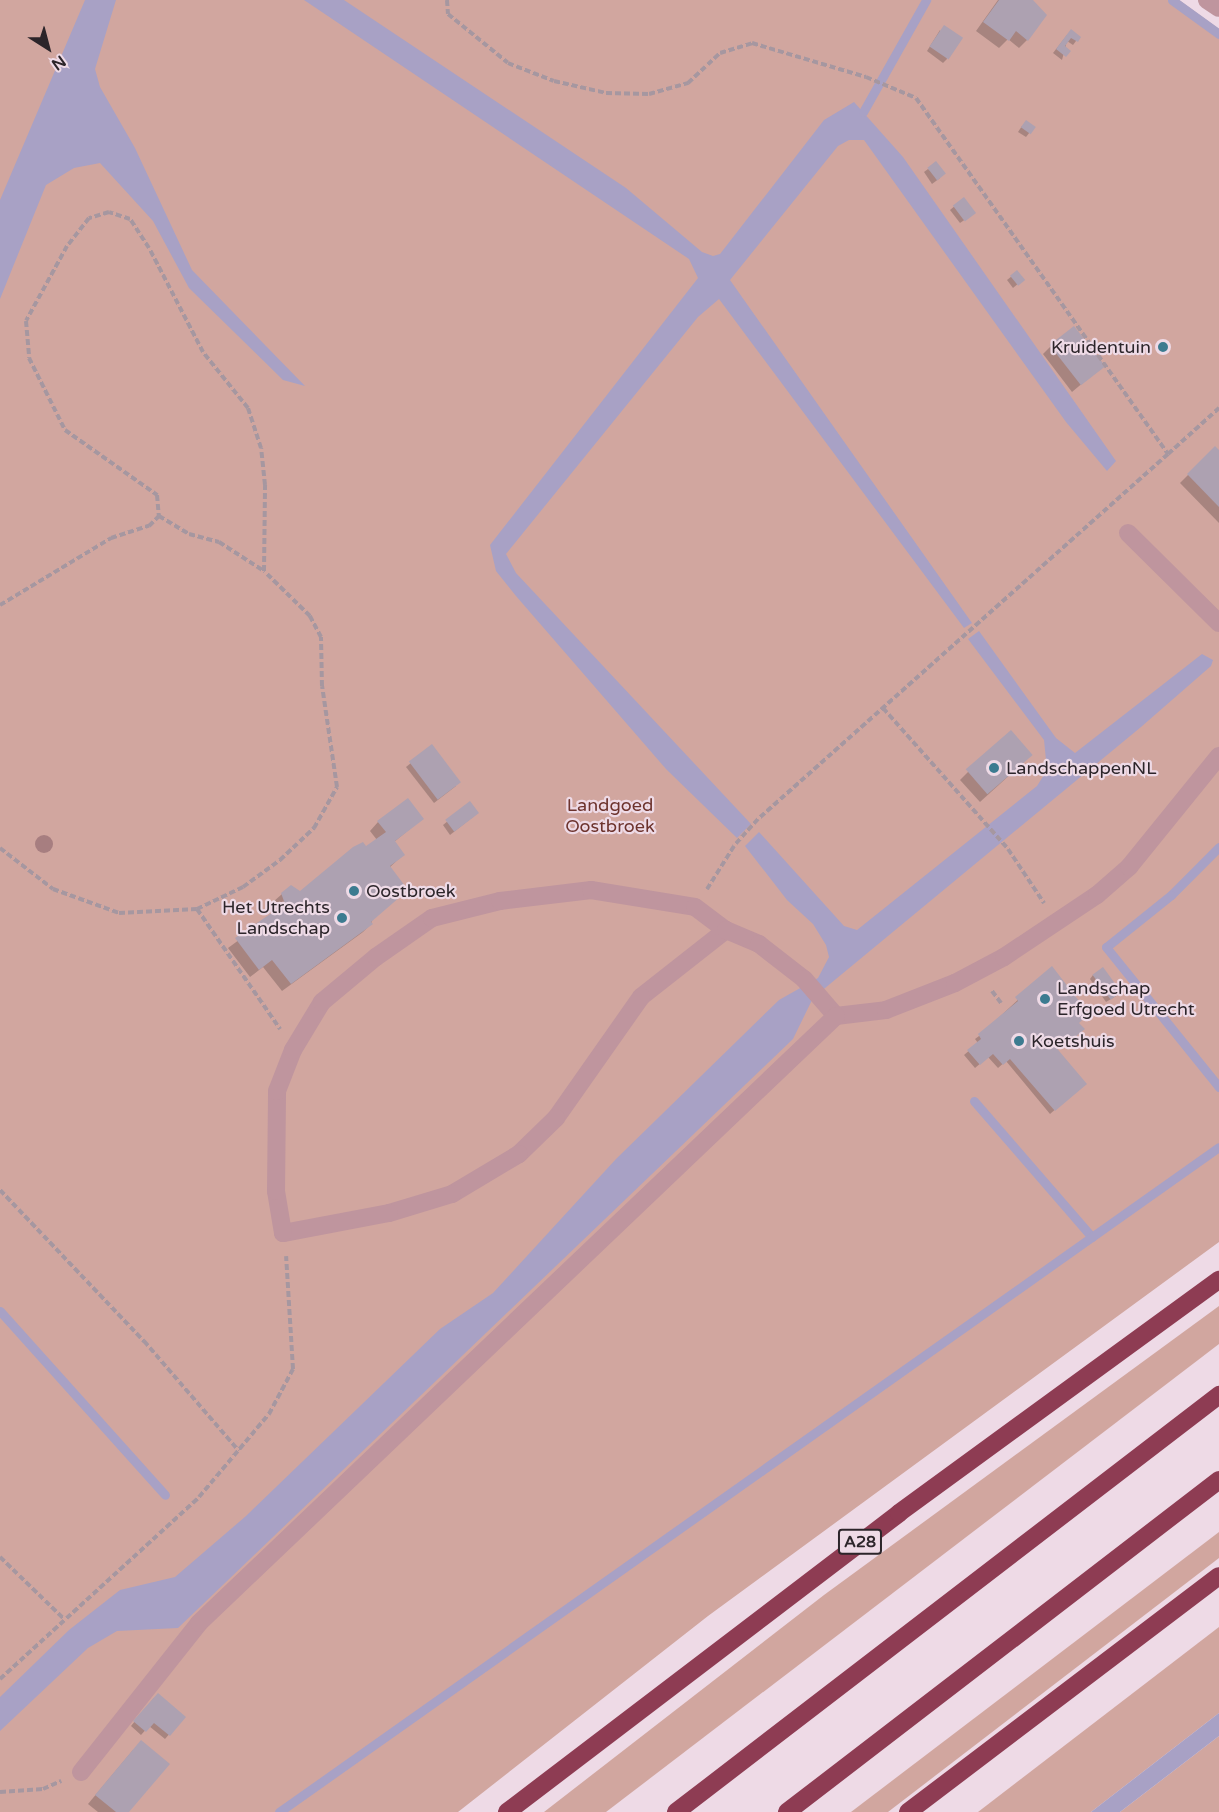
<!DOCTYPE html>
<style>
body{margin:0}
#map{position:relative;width:1219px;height:1812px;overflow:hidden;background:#eedae6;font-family:"Varela Round",sans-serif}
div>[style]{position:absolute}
.green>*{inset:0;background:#d1a69f}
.water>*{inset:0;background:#a8a1c5}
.shadow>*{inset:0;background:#0003}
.stream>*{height:9px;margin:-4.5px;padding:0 4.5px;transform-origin:4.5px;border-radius:4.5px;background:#a8a1c5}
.building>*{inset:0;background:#ada1b1;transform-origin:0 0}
.path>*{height:4px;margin-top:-2px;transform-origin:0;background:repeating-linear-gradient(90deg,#a697a0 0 6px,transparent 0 9px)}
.minor>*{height:18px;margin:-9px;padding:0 9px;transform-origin:9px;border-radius:9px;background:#bf959e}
.highway>*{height:18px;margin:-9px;padding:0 9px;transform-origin:9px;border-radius:9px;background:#8e3c53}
.trees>*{width:18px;height:18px;margin:-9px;border-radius:50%;background:#a77e80}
.dots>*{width:16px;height:16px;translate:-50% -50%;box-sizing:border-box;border:3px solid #eedae6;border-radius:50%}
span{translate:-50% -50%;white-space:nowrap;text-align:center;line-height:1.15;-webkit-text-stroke:4.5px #eedae6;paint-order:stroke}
.shield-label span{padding:2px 4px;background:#eedae6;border:2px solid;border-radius:4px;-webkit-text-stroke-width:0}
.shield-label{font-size:16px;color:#2c252a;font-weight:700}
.poi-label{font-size:18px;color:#2c252a}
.right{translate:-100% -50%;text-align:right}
.left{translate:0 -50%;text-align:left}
.park-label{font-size:18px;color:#6d332d}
.north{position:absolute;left:18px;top:18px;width:60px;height:60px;-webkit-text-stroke:4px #eedae6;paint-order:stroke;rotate:144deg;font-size:16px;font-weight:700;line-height:24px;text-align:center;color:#2c252a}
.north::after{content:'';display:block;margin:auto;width:21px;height:27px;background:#2c252a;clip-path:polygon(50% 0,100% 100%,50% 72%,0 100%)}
</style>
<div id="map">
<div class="green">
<i style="clip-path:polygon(0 0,1179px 0,1219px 29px,1219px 1242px,708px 1616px,458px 1812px,0 1812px)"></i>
<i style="clip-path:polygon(1219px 1306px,1219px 1344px,606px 1812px,544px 1812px,824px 1595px)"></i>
<i style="clip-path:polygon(1219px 1532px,1219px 1558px,888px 1812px,851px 1812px)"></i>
<i style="clip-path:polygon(1219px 1627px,1219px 1713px,1091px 1812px,978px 1812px)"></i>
<i style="clip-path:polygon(1219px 1736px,1219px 1812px,1120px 1812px)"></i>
</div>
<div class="water">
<i style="clip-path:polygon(85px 0,116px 0,95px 69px,100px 87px,135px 148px,192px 270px,305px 386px,283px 380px,189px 288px,153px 221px,100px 163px,74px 168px,46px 185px,0 299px,0 200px)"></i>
<i style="clip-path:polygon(304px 0,344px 0,626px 188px,702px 252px,713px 256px,720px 254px,824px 120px,854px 102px,903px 157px,1116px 461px,1107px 471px,1066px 422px,864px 140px,849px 140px,838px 146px,730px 280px,972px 623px,964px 628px,719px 299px,698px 317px,506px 554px,516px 573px,751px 824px,737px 838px,666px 769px,516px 596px,496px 571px,490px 545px,698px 278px,689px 259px)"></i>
<i style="clip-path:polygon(979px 631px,1056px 738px,1075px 753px,1202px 654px,1213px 660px,1211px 666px,1141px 727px,813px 998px,793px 1039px,178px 1628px,117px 1631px,88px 1648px,0 1731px,0 1697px,69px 1630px,120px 1590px,175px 1577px,246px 1516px,440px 1329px,493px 1293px,616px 1159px,779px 1000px,818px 978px,829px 957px,826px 945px,813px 924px,787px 900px,745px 846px,759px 832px,844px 926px,857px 930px,1037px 786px,1047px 770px,1044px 740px,968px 639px)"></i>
<i style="clip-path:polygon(1219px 1713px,1219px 1736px,1120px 1812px,1091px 1812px)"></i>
</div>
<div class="shadow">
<i style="clip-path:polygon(998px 0,1031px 0,1027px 40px,1019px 48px,1008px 39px,999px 48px,976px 31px)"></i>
<i style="clip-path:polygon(940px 30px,947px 59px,943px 63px,927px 51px)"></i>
<i style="clip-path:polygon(1067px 35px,1079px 37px,1073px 45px,1067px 41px,1062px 60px,1053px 53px)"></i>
<i style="clip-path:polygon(1022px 126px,1034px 127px,1026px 137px,1018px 132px)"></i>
<i style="clip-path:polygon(928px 169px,940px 178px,932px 184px,924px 172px)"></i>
<i style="clip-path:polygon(963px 199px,970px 216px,960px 223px,950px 210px)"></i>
<i style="clip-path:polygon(1017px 272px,1019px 283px,1013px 288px,1007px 280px)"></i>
<i style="clip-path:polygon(1051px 346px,1103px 366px,1072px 392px,1043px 354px)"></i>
<i style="clip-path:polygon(1215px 448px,1219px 452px,1219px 523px,1180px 483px)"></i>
<i style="clip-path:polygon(432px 746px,456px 786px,434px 803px,406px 767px)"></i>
<i style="clip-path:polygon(1023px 763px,980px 802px,960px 780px,968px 772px)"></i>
<i style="clip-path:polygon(470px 803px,474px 816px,450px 835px,443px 825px)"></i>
<i style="clip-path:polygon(422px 819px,394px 842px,403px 855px,389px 868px,371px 924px,363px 932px,282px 991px,263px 967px,250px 977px,228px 948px,277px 912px,273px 902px,282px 894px,301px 893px,366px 849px,377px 840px,370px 831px,378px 822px)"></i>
<i style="clip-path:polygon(1051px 969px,1079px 1033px,1064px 1045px,1059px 1039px,1052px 1045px,1081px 1087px,1050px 1114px,1006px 1061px,998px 1068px,988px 1057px,975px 1068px,964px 1055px,978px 1043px,975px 1039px,979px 1036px)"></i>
<i style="clip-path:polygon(1093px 975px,1116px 996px,1106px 1002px,1090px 979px)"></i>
<i style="clip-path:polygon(154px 1698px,184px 1717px,165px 1739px,149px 1726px,141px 1735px,131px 1726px)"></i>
<i style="clip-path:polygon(133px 1750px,127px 1812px,98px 1812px,88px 1804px)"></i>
</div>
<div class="stream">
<i style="left:1172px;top:0;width:58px;rotate:35.9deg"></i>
<i style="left:863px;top:112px;width:129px;rotate:-60.6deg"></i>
<i style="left:1219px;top:847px;width:68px;rotate:135deg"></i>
<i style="left:1171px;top:895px;width:83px;rotate:141.3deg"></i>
<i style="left:1106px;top:947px;width:180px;rotate:51.1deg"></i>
<i style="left:974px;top:1101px;width:180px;rotate:49.1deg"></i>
<i style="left:0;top:1311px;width:247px;rotate:48.1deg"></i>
<i style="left:279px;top:1812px;width:1151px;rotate:-35.28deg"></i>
</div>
<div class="building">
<i style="clip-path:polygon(999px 0,1033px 0,1047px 15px,1028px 41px,1016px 31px,1009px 41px,983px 22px)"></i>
<i style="left:944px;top:25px;width:23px;height:26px;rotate:34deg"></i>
<i style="clip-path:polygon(1071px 29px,1081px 37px,1078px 42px,1071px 38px,1065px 46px,1071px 51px,1066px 57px,1056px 49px)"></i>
<i style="left:1026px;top:120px;width:12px;height:9px;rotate:35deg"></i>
<i style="left:936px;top:161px;width:16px;height:11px;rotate:52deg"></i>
<i style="left:964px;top:197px;width:20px;height:14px;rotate:53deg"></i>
<i style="left:1017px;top:270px;width:13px;height:9px;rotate:51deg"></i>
<i style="left:1074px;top:326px;width:51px;height:31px;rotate:52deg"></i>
<i style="clip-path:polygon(1215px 446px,1219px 450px,1219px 507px,1187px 474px)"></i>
<i style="left:1011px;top:730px;width:33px;height:60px;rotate:49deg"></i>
<i style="left:432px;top:744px;width:48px;height:29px;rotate:53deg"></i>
<i style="clip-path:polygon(408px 798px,424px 819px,395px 841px,405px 855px,390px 866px,408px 890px,371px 922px,373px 924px,291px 984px,272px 960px,259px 970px,235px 938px,285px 904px,281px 893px,291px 885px,300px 891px,353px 847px,363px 842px,366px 846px,386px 832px,377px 821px)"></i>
<i style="left:470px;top:801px;width:15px;height:31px;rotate:53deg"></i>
<i style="clip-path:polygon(1052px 966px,1089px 1014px,1079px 1023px,1085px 1029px,1069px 1042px,1064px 1037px,1054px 1045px,1087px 1084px,1055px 1111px,1010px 1059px,1003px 1065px,993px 1054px,980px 1065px,967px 1050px,981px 1039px,978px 1034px,1018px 1001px,1015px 997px)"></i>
<i style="left:1103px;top:967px;width:31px;height:13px;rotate:54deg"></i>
<i style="clip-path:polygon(158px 1693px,186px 1717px,170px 1736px,154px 1723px,146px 1732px,133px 1721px)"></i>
<i style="clip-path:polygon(141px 1740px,170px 1764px,129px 1812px,116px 1812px,95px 1795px)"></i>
</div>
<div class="path">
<i style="left:447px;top:0;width:14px;rotate:86deg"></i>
<i style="left:448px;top:14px;width:77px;rotate:39.2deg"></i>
<i style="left:508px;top:63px;width:49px;rotate:21.4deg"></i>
<i style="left:554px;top:81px;width:53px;rotate:13deg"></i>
<i style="left:606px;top:93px;width:43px;rotate:1.3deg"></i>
<i style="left:649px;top:94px;width:41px;rotate:-15.8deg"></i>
<i style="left:688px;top:83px;width:44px;rotate:-43.2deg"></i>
<i style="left:720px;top:53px;width:34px;rotate:-17deg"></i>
<i style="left:752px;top:43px;width:119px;rotate:16.6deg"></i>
<i style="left:866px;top:77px;width:54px;rotate:22.8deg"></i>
<i style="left:916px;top:98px;width:436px;rotate:54.7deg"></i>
<i style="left:1168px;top:454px;width:549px;rotate:138.32deg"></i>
<i style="left:758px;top:819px;width:36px;rotate:132deg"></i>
<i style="left:734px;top:846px;width:51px;rotate:122.1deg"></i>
<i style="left:1168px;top:454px;width:69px;rotate:-42deg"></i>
<i style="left:0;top:605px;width:130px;rotate:-31.1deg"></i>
<i style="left:111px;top:538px;width:40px;rotate:-18deg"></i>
<i style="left:149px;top:526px;width:14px;rotate:-45deg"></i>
<i style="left:159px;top:516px;width:35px;rotate:31deg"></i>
<i style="left:189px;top:534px;width:31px;rotate:15deg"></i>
<i style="left:219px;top:542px;width:54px;rotate:32.8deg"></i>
<i style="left:883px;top:708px;width:188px;rotate:48.4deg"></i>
<i style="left:1008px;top:849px;width:65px;rotate:56.3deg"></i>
<i style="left:0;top:848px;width:67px;rotate:37.7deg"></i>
<i style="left:53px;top:889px;width:70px;rotate:20deg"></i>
<i style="left:119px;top:913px;width:78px;rotate:-2.9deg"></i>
<i style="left:197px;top:909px;width:51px;rotate:-25.6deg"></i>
<i style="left:243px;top:887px;width:46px;rotate:-36.1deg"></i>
<i style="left:280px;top:860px;width:47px;rotate:-43.3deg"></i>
<i style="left:314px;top:828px;width:47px;rotate:-60.7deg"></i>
<i style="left:337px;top:787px;width:102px;rotate:-98.4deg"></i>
<i style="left:322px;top:686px;width:49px;rotate:-91.2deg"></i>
<i style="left:321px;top:637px;width:24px;rotate:-118deg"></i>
<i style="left:310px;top:616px;width:64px;rotate:-135.6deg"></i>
<i style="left:264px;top:571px;width:86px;rotate:-89.3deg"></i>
<i style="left:265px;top:485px;width:37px;rotate:-96deg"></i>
<i style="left:261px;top:448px;width:42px;rotate:-108deg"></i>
<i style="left:248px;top:408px;width:72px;rotate:-128.8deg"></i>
<i style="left:203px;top:352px;width:117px;rotate:-117.4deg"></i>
<i style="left:149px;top:248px;width:35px;rotate:-123deg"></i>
<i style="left:130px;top:219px;width:22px;rotate:-162deg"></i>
<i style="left:109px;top:212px;width:21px;rotate:163deg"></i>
<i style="left:89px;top:218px;width:36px;rotate:128deg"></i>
<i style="left:67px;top:246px;width:85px;rotate:118.7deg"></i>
<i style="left:26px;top:321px;width:37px;rotate:85deg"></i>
<i style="left:29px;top:358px;width:80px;rotate:63.4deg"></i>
<i style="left:65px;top:430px;width:113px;rotate:35.2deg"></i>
<i style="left:157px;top:495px;width:21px;rotate:85deg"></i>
<i style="left:197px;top:909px;width:146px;rotate:55.3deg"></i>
<i style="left:992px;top:991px;width:15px;rotate:53deg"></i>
<i style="left:0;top:1190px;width:209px;rotate:46.4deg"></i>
<i style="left:144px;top:1341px;width:145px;rotate:49.2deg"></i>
<i style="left:0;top:1557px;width:89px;rotate:44.1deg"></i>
<i style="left:0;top:1679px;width:270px;rotate:-42.4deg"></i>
<i style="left:199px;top:1497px;width:109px;rotate:-49.9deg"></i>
<i style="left:269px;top:1414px;width:51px;rotate:-61.9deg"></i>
<i style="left:293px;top:1369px;width:113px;rotate:-93.5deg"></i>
<i style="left:0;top:1792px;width:43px;rotate:-4deg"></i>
<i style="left:43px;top:1789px;width:20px;rotate:-24deg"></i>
</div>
<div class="minor">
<i style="left:1207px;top:0;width:14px;rotate:34deg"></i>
<i style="left:1128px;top:533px;width:128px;rotate:44.7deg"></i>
<i style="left:726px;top:930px;width:108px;rotate:141.8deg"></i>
<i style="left:641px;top:997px;width:148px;rotate:125.1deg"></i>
<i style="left:556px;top:1118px;width:52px;rotate:135.8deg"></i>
<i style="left:519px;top:1154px;width:78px;rotate:149.2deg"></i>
<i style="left:452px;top:1194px;width:66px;rotate:163.2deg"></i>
<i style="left:389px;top:1213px;width:108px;rotate:169.3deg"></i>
<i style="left:283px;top:1233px;width:43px;rotate:-99.5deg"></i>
<i style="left:276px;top:1191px;width:100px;rotate:-89.4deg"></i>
<i style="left:277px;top:1091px;width:44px;rotate:-68.7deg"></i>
<i style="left:293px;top:1050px;width:56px;rotate:-58.9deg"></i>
<i style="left:322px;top:1002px;width:70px;rotate:-39.8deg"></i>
<i style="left:376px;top:957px;width:68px;rotate:-34.9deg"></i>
<i style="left:432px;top:918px;width:70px;rotate:-14deg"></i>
<i style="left:500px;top:901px;width:92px;rotate:-6.9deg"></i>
<i style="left:591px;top:890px;width:105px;rotate:9.3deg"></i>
<i style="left:695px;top:907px;width:39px;rotate:37deg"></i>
<i style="left:726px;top:930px;width:36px;rotate:23deg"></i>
<i style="left:759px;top:944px;width:57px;rotate:37.9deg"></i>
<i style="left:804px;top:979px;width:49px;rotate:49.1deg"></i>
<i style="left:836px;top:1016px;width:50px;rotate:-6.8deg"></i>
<i style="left:886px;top:1010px;width:74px;rotate:-21.4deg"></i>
<i style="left:955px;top:983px;width:55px;rotate:-28deg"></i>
<i style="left:1004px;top:957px;width:112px;rotate:-33.7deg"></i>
<i style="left:1097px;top:895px;width:43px;rotate:-41.2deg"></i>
<i style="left:1129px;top:867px;width:143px;rotate:-51deg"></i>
<i style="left:81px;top:1772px;width:190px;rotate:-51.6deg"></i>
<i style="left:199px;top:1623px;width:880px;rotate:-43.62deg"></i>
</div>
<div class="highway">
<i style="left:507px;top:1812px;width:493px;rotate:-37.3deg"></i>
<i style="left:899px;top:1513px;width:396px;rotate:-36.1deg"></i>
<i style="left:676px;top:1812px;width:685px;rotate:-37.52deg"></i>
<i style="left:787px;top:1812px;width:545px;rotate:-37.54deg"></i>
<i style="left:908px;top:1812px;width:390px;rotate:-37.2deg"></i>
</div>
<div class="trees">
<i style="left:44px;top:844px"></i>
</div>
<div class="dots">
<i style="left:1163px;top:347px;background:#3c7b90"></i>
<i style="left:994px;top:768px;background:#3c7b90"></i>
<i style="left:354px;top:891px;background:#3c7b90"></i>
<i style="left:342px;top:918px;background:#3c7b90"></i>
<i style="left:1045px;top:999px;background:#3c7b90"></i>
<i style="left:1019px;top:1041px;background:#3c7b90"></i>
</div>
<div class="shield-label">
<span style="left:860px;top:1542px">A28</span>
</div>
<div class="poi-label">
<span class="right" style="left:1151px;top:347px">Kruidentuin</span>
<span class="left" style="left:1006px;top:768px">LandschappenNL</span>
<span class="left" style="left:366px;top:891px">Oostbroek</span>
<span class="right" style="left:330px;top:918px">Het Utrechts<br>Landschap</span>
<span class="left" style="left:1057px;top:999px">Landschap<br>Erfgoed Utrecht</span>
<span class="left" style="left:1031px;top:1041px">Koetshuis</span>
</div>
<div class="park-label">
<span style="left:610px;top:816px">Landgoed<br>Oostbroek</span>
</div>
<div class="north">N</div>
</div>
